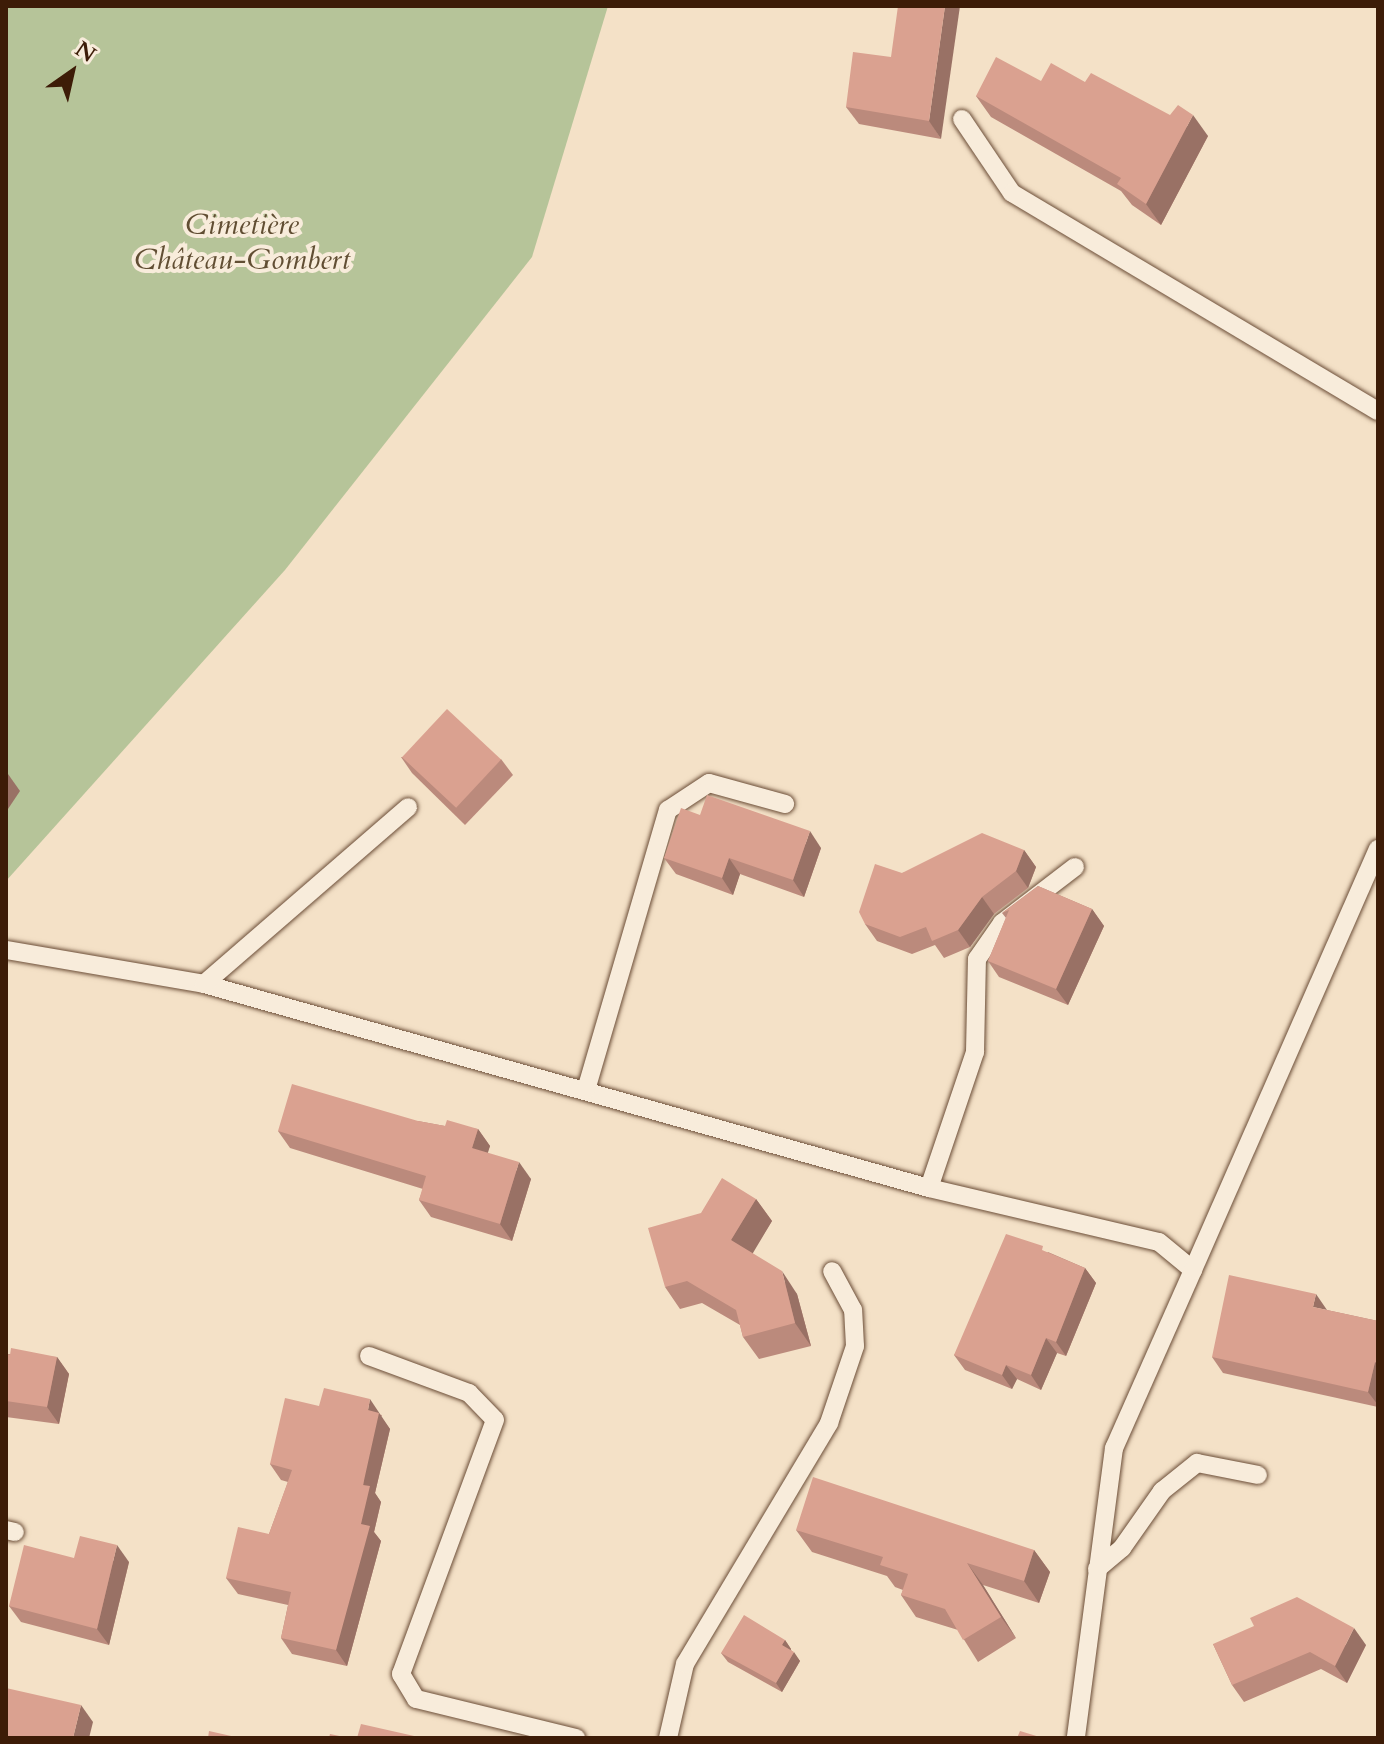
<!DOCTYPE html>
<meta charset="utf-8">
<style>
body{margin:0}
#map{position:relative;width:1384px;height:1744px;overflow:hidden;background:#f4e1c7;font-family:Cardo,serif}
div>[style]{position:absolute}
.green>*{inset:0;background:#b6c499}
.roads{filter:drop-shadow(0 0 2px #6b4d37) drop-shadow(0 0 2px #6b4d37)}
.service>*{height:18px;margin:-9px;padding:0 9px;transform-origin:9px;border-radius:9px;background:#f8ecdb}
.wall>*{inset:0;background:#bb8a7c}
.shaded-wall>*{inset:0;background:#997165}
.building>*{inset:0;background:#daa190;transform-origin:0 0}
span{translate:-50% -50%;white-space:nowrap;text-align:center;line-height:1.15;-webkit-text-stroke:8px #f8ecdb;paint-order:stroke}
.park-label{font-size:30px;color:#614e33;font-style:italic}
.frame{position:absolute;inset:0;border:8px solid #3d1c07;pointer-events:none}
.north{position:absolute;left:32px;top:32px;width:80px;height:80px;-webkit-text-stroke:6px #f8ecdb;paint-order:stroke;rotate:34deg;font-size:22px;font-weight:700;line-height:32px;text-align:center;color:#3d1c07}
.north::after{content:'';display:block;margin:auto;width:28px;height:36px;background:#3d1c07;clip-path:polygon(50% 0,100% 100%,50% 72%,0 100%)}
</style>
<div id="map">
<div class="green">
<i style="clip-path:polygon(6px 6px,608px 6px,532px 257px,285px 570px,6px 881px)"></i>
</div>
<div class="roads">
<div class="service">
<i style="left:962px;top:119px;width:89px;rotate:56deg"></i>
<i style="left:1012px;top:193px;width:426px;rotate:30.8deg"></i>
<i style="left:6px;top:950px;width:201px;rotate:9.7deg"></i>
<i style="left:204px;top:984px;width:753px;rotate:15.72deg"></i>
<i style="left:929px;top:1188px;width:236px;rotate:13.2deg"></i>
<i style="left:1159px;top:1242px;width:44px;rotate:39.5deg"></i>
<i style="left:1193px;top:1270px;width:195px;rotate:113.9deg"></i>
<i style="left:1114px;top:1448px;width:292px;rotate:97.5deg"></i>
<i style="left:204px;top:984px;width:270px;rotate:-40.9deg"></i>
<i style="left:586px;top:1090px;width:292px;rotate:-73.7deg"></i>
<i style="left:668px;top:810px;width:49px;rotate:-33.4deg"></i>
<i style="left:709px;top:783px;width:79px;rotate:15.4deg"></i>
<i style="left:929px;top:1188px;width:144px;rotate:-71.3deg"></i>
<i style="left:975px;top:1052px;width:93px;rotate:-88.8deg"></i>
<i style="left:977px;top:959px;width:44px;rotate:-55.2deg"></i>
<i style="left:1002px;top:923px;width:92px;rotate:-37.5deg"></i>
<i style="left:1193px;top:1270px;width:460px;rotate:-66.3deg"></i>
<i style="left:369px;top:1356px;width:107px;rotate:20.3deg"></i>
<i style="left:469px;top:1393px;width:37px;rotate:46deg"></i>
<i style="left:495px;top:1420px;width:271px;rotate:110.3deg"></i>
<i style="left:401px;top:1674px;width:29px;rotate:59deg"></i>
<i style="left:416px;top:1699px;width:165px;rotate:13.7deg"></i>
<i style="left:6px;top:1530px;width:9px;rotate:13deg"></i>
<i style="left:1097px;top:1569px;width:33px;rotate:-40deg"></i>
<i style="left:1122px;top:1548px;width:70px;rotate:-54.9deg"></i>
<i style="left:1162px;top:1491px;width:45px;rotate:-38.7deg"></i>
<i style="left:1197px;top:1463px;width:62px;rotate:11.1deg"></i>
<i style="left:668px;top:1738px;width:76px;rotate:-77.1deg"></i>
<i style="left:685px;top:1664px;width:281px;rotate:-59.1deg"></i>
<i style="left:829px;top:1423px;width:81px;rotate:-71.3deg"></i>
<i style="left:855px;top:1346px;width:36px;rotate:-93deg"></i>
<i style="left:853px;top:1310px;width:44px;rotate:-118.3deg"></i>
</div>
</div>
<div class="wall">
<i style="clip-path:polygon(891px 57px,941px 139px,859px 124px,846px 107px)"></i>
<i style="clip-path:polygon(1041px 81px,1085px 82px,1208px 136px,1161px 225px,1132px 205px,1121px 191px,991px 117px,976px 96px)"></i>
<i style="clip-path:polygon(401px 757px,501px 759px,513px 775px,465px 825px,412px 773px)"></i>
<i style="clip-path:polygon(700px 815px,821px 848px,804px 897px,740px 874px,733px 895px,676px 874px,664px 858px)"></i>
<i style="clip-path:polygon(1024px 850px,1036px 867px,1028px 888px,994px 914px,970px 947px,944px 958px,935px 945px,912px 954px,877px 941px,865px 924px,902px 873px)"></i>
<i style="clip-path:polygon(1038px 886px,1092px 909px,1104px 926px,1068px 1005px,999px 977px,988px 961px,1006px 918px,1002px 913px)"></i>
<i style="clip-path:polygon(418px 1121px,445px 1126px,478px 1129px,490px 1146px,487px 1153px,531px 1179px,512px 1241px,431px 1217px,419px 1200px,423px 1189px,290px 1148px,278px 1131px)"></i>
<i style="clip-path:polygon(756px 1199px,772px 1221px,752px 1253px,797px 1294px,811px 1346px,759px 1359px,743px 1337px,740px 1325px,702px 1303px,680px 1309px,665px 1287px)"></i>
<i style="clip-path:polygon(1048px 1252px,1085px 1268px,1096px 1283px,1066px 1356px,1057px 1353px,1041px 1390px,1017px 1379px,1012px 1389px,965px 1370px,954px 1355px)"></i>
<i style="clip-path:polygon(1327px 1310px,1378px 1321px,1378px 1407px,1223px 1373px,1212px 1357px)"></i>
<i style="clip-path:polygon(6px 1354px,57px 1357px,69px 1374px,59px 1424px,6px 1417px)"></i>
<i style="clip-path:polygon(319px 1406px,382px 1415px,381px 1417px,390px 1429px,375px 1493px,381px 1502px,374px 1532px,381px 1541px,347px 1666px,292px 1654px,281px 1638px,288px 1605px,238px 1594px,226px 1578px,269px 1534px,288px 1482px,281px 1480px,270px 1464px)"></i>
<i style="clip-path:polygon(796px 1530px,1034px 1550px,1050px 1572px,1039px 1603px,983px 1585px,1016px 1638px,978px 1662px,958px 1630px,916px 1617px,901px 1595px,903px 1590px,895px 1587px,887px 1576px,812px 1552px)"></i>
<i style="clip-path:polygon(74px 1558px,129px 1562px,109px 1645px,21px 1622px,9px 1606px)"></i>
<i style="clip-path:polygon(785px 1640px,791px 1649px,791px 1650px,800px 1661px,782px 1692px,728px 1662px,721px 1653px)"></i>
<i style="clip-path:polygon(1213px 1644px,1366px 1645px,1347px 1683px,1321px 1669px,1244px 1702px,1232px 1685px)"></i>
</div>
<div class="shaded-wall">
<i style="clip-path:polygon(945px 6px,960px 6px,941px 139px,929px 121px)"></i>
<i style="clip-path:polygon(1193px 115px,1208px 136px,1161px 225px,1146px 204px)"></i>
<i style="clip-path:polygon(8px 774px,20px 791px,6px 812px,6px 777px)"></i>
<i style="clip-path:polygon(810px 831px,821px 848px,804px 897px,793px 880px)"></i>
<i style="clip-path:polygon(1024px 850px,1036px 867px,1028px 888px,1016px 871px)"></i>
<i style="clip-path:polygon(729px 858px,740px 874px,733px 895px,722px 878px)"></i>
<i style="clip-path:polygon(982px 897px,994px 914px,970px 947px,958px 930px)"></i>
<i style="clip-path:polygon(1092px 909px,1104px 926px,1068px 1005px,1056px 989px)"></i>
<i style="clip-path:polygon(478px 1129px,490px 1146px,484px 1165px,472px 1148px)"></i>
<i style="clip-path:polygon(519px 1162px,531px 1179px,512px 1241px,500px 1224px)"></i>
<i style="clip-path:polygon(756px 1199px,772px 1221px,747px 1263px,731px 1240px)"></i>
<i style="clip-path:polygon(1085px 1268px,1096px 1283px,1066px 1356px,1056px 1342px)"></i>
<i style="clip-path:polygon(782px 1271px,797px 1294px,811px 1346px,795px 1323px)"></i>
<i style="clip-path:polygon(1316px 1294px,1327px 1310px,1313px 1307px)"></i>
<i style="clip-path:polygon(1046px 1338px,1057px 1353px,1041px 1390px,1031px 1375px)"></i>
<i style="clip-path:polygon(57px 1357px,69px 1374px,59px 1424px,47px 1407px)"></i>
<i style="clip-path:polygon(1375px 1362px,1378px 1366px,1378px 1405px,1368px 1392px)"></i>
<i style="clip-path:polygon(1006px 1365px,1017px 1379px,1012px 1389px,1002px 1375px)"></i>
<i style="clip-path:polygon(370px 1399px,390px 1429px,375px 1493px,381px 1502px,374px 1532px,381px 1541px,347px 1666px,336px 1650px,361px 1524px,368px 1410px)"></i>
<i style="clip-path:polygon(117px 1545px,129px 1562px,109px 1645px,97px 1629px)"></i>
<i style="clip-path:polygon(1034px 1550px,1050px 1572px,1039px 1603px,1024px 1581px)"></i>
<i style="clip-path:polygon(967px 1563px,983px 1585px,1016px 1638px,1001px 1617px)"></i>
<i style="clip-path:polygon(1354px 1628px,1366px 1645px,1347px 1683px,1335px 1666px)"></i>
<i style="clip-path:polygon(785px 1640px,791px 1649px,788px 1654px,782px 1645px)"></i>
<i style="clip-path:polygon(794px 1652px,800px 1661px,782px 1692px,776px 1683px)"></i>
<i style="clip-path:polygon(81px 1705px,93px 1722px,89px 1738px,73px 1738px)"></i>
</div>
<div class="building">
<i style="clip-path:polygon(898px 6px,945px 6px,929px 121px,846px 107px,853px 52px,891px 57px)"></i>
<i style="clip-path:polygon(996px 57px,1041px 81px,1051px 63px,1085px 82px,1091px 73px,1170px 115px,1178px 105px,1193px 115px,1146px 204px,1117px 184px,1121px 178px,976px 96px)"></i>
<i style="left:447px;top:709px;width:74px;height:66px;rotate:43deg"></i>
<i style="clip-path:polygon(707px 795px,810px 831px,793px 880px,729px 858px,722px 878px,664px 858px,681px 808px,700px 815px)"></i>
<i style="clip-path:polygon(982px 833px,1024px 850px,1016px 871px,982px 897px,958px 930px,932px 941px,926px 927px,900px 937px,865px 924px,859px 912px,875px 864px,902px 873px)"></i>
<i style="clip-path:polygon(1038px 886px,1092px 909px,1056px 989px,988px 961px,1009px 910px,1002px 913px)"></i>
<i style="clip-path:polygon(292px 1084px,418px 1121px,445px 1126px,447px 1120px,478px 1129px,472px 1148px,519px 1162px,500px 1224px,419px 1200px,426px 1176px,278px 1131px)"></i>
<i style="clip-path:polygon(722px 1178px,756px 1199px,731px 1240px,782px 1271px,795px 1323px,743px 1337px,736px 1310px,687px 1281px,665px 1287px,648px 1228px,701px 1213px)"></i>
<i style="clip-path:polygon(1006px 1234px,1043px 1246px,1042px 1250px,1085px 1268px,1056px 1342px,1046px 1338px,1031px 1375px,1006px 1365px,1002px 1375px,954px 1355px)"></i>
<i style="clip-path:polygon(1229px 1275px,1316px 1294px,1313px 1307px,1378px 1321px,1378px 1363px,1375px 1362px,1368px 1392px,1212px 1357px)"></i>
<i style="clip-path:polygon(11px 1348px,57px 1357px,47px 1407px,6px 1401px,6px 1354px,10px 1355px)"></i>
<i style="clip-path:polygon(324px 1388px,370px 1399px,368px 1410px,379px 1413px,363px 1485px,370px 1486px,361px 1524px,370px 1526px,336px 1650px,281px 1638px,291px 1592px,226px 1578px,238px 1527px,269px 1534px,292px 1470px,270px 1464px,285px 1398px,319px 1406px)"></i>
<i style="clip-path:polygon(813px 1477px,1034px 1550px,1024px 1581px,967px 1563px,1001px 1617px,963px 1640px,945px 1609px,901px 1595px,908px 1574px,880px 1565px,883px 1557px,796px 1530px)"></i>
<i style="clip-path:polygon(80px 1536px,117px 1545px,97px 1629px,9px 1606px,24px 1545px,74px 1558px)"></i>
<i style="clip-path:polygon(1297px 1597px,1354px 1628px,1335px 1666px,1310px 1652px,1232px 1685px,1213px 1644px,1254px 1626px,1250px 1618px)"></i>
<i style="clip-path:polygon(744px 1615px,785px 1640px,782px 1645px,794px 1652px,776px 1683px,721px 1653px)"></i>
<i style="clip-path:polygon(6px 1688px,81px 1705px,73px 1738px,6px 1738px)"></i>
<i style="clip-path:polygon(361px 1724px,423px 1738px,357px 1738px)"></i>
<i style="clip-path:polygon(209px 1731px,240px 1738px,208px 1738px)"></i>
<i style="clip-path:polygon(1020px 1731px,1043px 1738px,1017px 1738px)"></i>
<i style="clip-path:polygon(330px 1734px,349px 1738px,329px 1738px)"></i>
</div>
<div class="park-label">
<span style="left:242px;top:242px">Cimetière<br>Château-Gombert</span>
</div>
<div class="frame"></div>
<div class="north">N</div>
</div>
